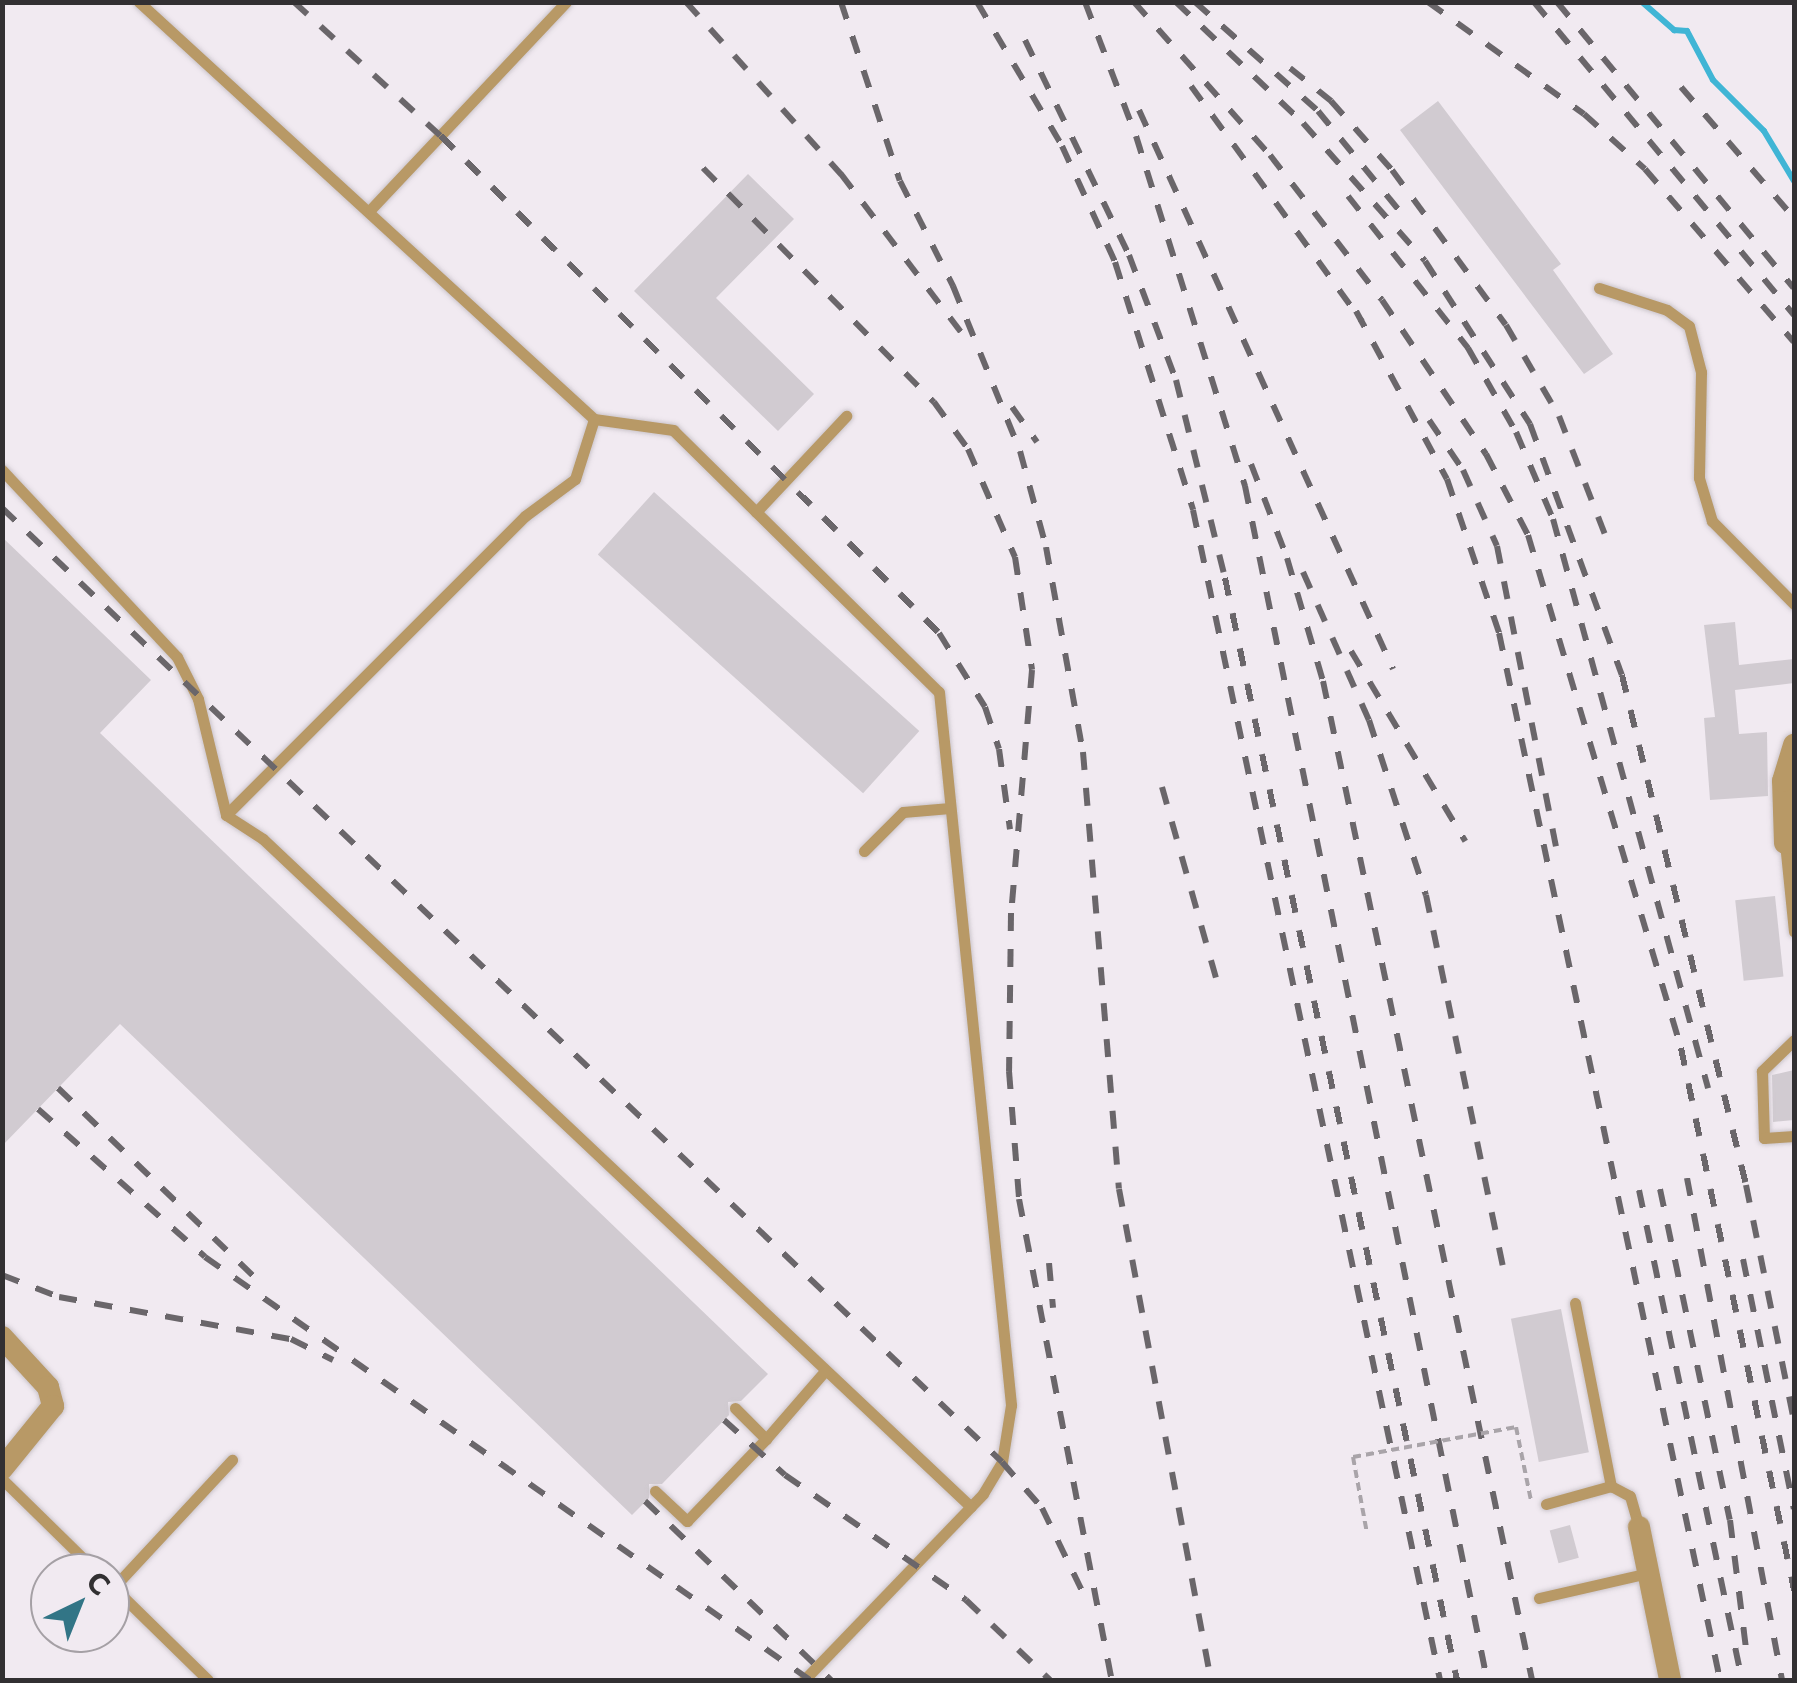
<!DOCTYPE html>
<meta charset="utf-8">
<style>
body{margin:0}
#map{position:relative;width:1797px;height:1683px;overflow:hidden;background:#f1eaf1;font-family:Commissioner,sans-serif}
div>[style]{position:absolute}
.stream>*{height:6px;margin:-3px;padding:0 3px;transform-origin:3px;border-radius:3px;background:#40b5d5}
.building>*{inset:0;background:#d1cbd1;transform-origin:0 0}
.path>*{height:4px;margin-top:-2px;transform-origin:0;background:repeating-linear-gradient(90deg,#a9a4a9 0 8px,transparent 0 13px)}
.roads{filter:drop-shadow(0 0 2px #cbc5cb) drop-shadow(0 0 2px #cbc5cb)}
.service>*{height:11px;margin:-5.5px;padding:0 5.5px;transform-origin:5.5px;border-radius:5.5px;background:#b89966}
.minor>*{height:22px;margin:-11px;padding:0 11px;transform-origin:11px;border-radius:11px;background:#b89966}
.rail>*{height:6px;margin-top:-3px;transform-origin:0;background:repeating-linear-gradient(90deg,#6a666a 0 18px,transparent 0 36px)}
.path-bridge>*{height:4px;margin-top:-2px;transform-origin:0;background:repeating-linear-gradient(90deg,#a9a4a9 0 8px,transparent 0 13px)}
span{translate:-50% -50%;white-space:nowrap;text-align:center;line-height:1.15;-webkit-text-stroke:8px #f1eaf1;paint-order:stroke}
.frame{position:absolute;inset:0;border:5px solid #323032;pointer-events:none}
.north{position:absolute;left:30px;top:1553px;width:100px;height:100px;box-sizing:border-box;background:#f1eaf1;border:2px solid #a5a0a5;border-radius:50%;rotate:43deg;font-size:28px;font-weight:700;line-height:40px;text-align:center;color:#323032}
.north::after{content:'';display:block;margin:auto;width:35px;height:45px;background:#327586;clip-path:polygon(50% 0,100% 100%,50% 72%,0 100%)}
</style>
<div id="map">
<div class="stream">
<i style="left:1642px;top:2px;width:43px;rotate:41.2deg"></i>
<i style="left:1674px;top:30px;width:13px;rotate:4deg"></i>
<i style="left:1687px;top:31px;width:55px;rotate:62deg"></i>
<i style="left:1713px;top:80px;width:72px;rotate:45deg"></i>
<i style="left:1764px;top:131px;width:58px;rotate:59deg"></i>
</div>
<div class="building">
<i style="clip-path:polygon(1438px 101px,1561px 264px,1553px 270px,1613px 354px,1584px 374px,1400px 130px)"></i>
<i style="clip-path:polygon(748px 174px,794px 219px,716px 298px,814px 394px,778px 431px,634px 291px)"></i>
<i style="left:654px;top:492px;width:357px;height:84px;rotate:42deg"></i>
<i style="clip-path:polygon(2px 537px,151px 680px,100px 733px,768px 1374px,741px 1401px,728px 1402px,729px 1415px,662px 1484px,649px 1484px,649px 1498px,632px 1515px,120px 1024px,2px 1146px)"></i>
<i style="clip-path:polygon(1735px 622px,1739px 665px,1794px 659px,1794px 683px,1735px 690px,1739px 734px,1767px 732px,1768px 796px,1710px 800px,1704px 718px,1715px 717px,1704px 625px)"></i>
<i style="left:1775px;top:896px;width:81px;height:40px;rotate:84deg"></i>
<i style="clip-path:polygon(1794px 1070px,1794px 1120px,1773px 1122px,1772px 1075px)"></i>
<i style="left:1561px;top:1309px;width:146px;height:51px;rotate:79deg"></i>
<i style="left:1570px;top:1525px;width:34px;height:21px;rotate:75deg"></i>
</div>
<div class="path">
<i style="left:1516px;top:1427px;width:76px;rotate:78.5deg"></i>
<i style="left:1353px;top:1457px;width:77px;rotate:79.6deg"></i>
</div>
<div class="roads">
<div class="service">
<i style="left:139px;top:2px;width:617px;rotate:42.5deg"></i>
<i style="left:594px;top:419px;width:80px;rotate:7.9deg"></i>
<i style="left:673px;top:430px;width:373px;rotate:44.6deg"></i>
<i style="left:939px;top:692px;width:717px;rotate:84.23deg"></i>
<i style="left:1011px;top:1405px;width:58px;rotate:99deg"></i>
<i style="left:1002px;top:1462px;width:37px;rotate:121deg"></i>
<i style="left:983px;top:1494px;width:258px;rotate:133.9deg"></i>
<i style="left:371px;top:209px;width:284px;rotate:-46.7deg"></i>
<i style="left:1599px;top:288px;width:71px;rotate:17.9deg"></i>
<i style="left:1667px;top:310px;width:27px;rotate:36deg"></i>
<i style="left:1689px;top:326px;width:48px;rotate:75.4deg"></i>
<i style="left:1701px;top:372px;width:106px;rotate:91.1deg"></i>
<i style="left:1699px;top:478px;width:45px;rotate:73.2deg"></i>
<i style="left:1712px;top:521px;width:117px;rotate:45.3deg"></i>
<i style="left:2px;top:470px;width:256px;rotate:46.9deg"></i>
<i style="left:177px;top:657px;width:47px;rotate:63.4deg"></i>
<i style="left:198px;top:699px;width:119px;rotate:76.4deg"></i>
<i style="left:226px;top:815px;width:44px;rotate:33deg"></i>
<i style="left:263px;top:839px;width:973px;rotate:43.33deg"></i>
<i style="left:756px;top:512px;width:132px;rotate:-46.8deg"></i>
<i style="left:226px;top:815px;width:423px;rotate:-45deg"></i>
<i style="left:525px;top:516px;width:62px;rotate:-36.5deg"></i>
<i style="left:575px;top:479px;width:63px;rotate:-72.4deg"></i>
<i style="left:1785px;top:843px;width:89px;rotate:84.2deg"></i>
<i style="left:864px;top:851px;width:55px;rotate:-45deg"></i>
<i style="left:903px;top:812px;width:47px;rotate:-4.9deg"></i>
<i style="left:1794px;top:1040px;width:45px;rotate:135.9deg"></i>
<i style="left:1762px;top:1071px;width:67px;rotate:88.3deg"></i>
<i style="left:1764px;top:1138px;width:30px;rotate:-4deg"></i>
<i style="left:1575px;top:1303px;width:187px;rotate:78.9deg"></i>
<i style="left:1611px;top:1486px;width:21px;rotate:28deg"></i>
<i style="left:1630px;top:1496px;width:32px;rotate:74deg"></i>
<i style="left:735px;top:1408px;width:44px;rotate:45deg"></i>
<i style="left:766px;top:1439px;width:89px;rotate:-49.1deg"></i>
<i style="left:2px;top:1479px;width:134px;rotate:44.4deg"></i>
<i style="left:655px;top:1491px;width:44px;rotate:43.2deg"></i>
<i style="left:687px;top:1521px;width:114px;rotate:-46.1deg"></i>
<i style="left:1546px;top:1504px;width:67px;rotate:-15.5deg"></i>
<i style="left:110px;top:1584px;width:137px;rotate:44.4deg"></i>
<i style="left:113px;top:1588px;width:175px;rotate:-47.1deg"></i>
<i style="left:1539px;top:1598px;width:112px;rotate:-12.9deg"></i>
</div>
<div class="minor">
<i style="left:1785px;top:843px;width:62px;rotate:-91.8deg"></i>
<i style="left:1783px;top:781px;width:38px;rotate:-73deg"></i>
<i style="left:2px;top:1337px;width:68px;rotate:47.4deg"></i>
<i style="left:48px;top:1387px;width:20px;rotate:75deg"></i>
<i style="left:53px;top:1406px;width:81px;rotate:129deg"></i>
<i style="left:1639px;top:1527px;width:156px;rotate:78.5deg"></i>
</div>
</div>
<div class="rail">
<i style="left:294px;top:2px;width:199px;rotate:42.4deg"></i>
<i style="left:441px;top:136px;width:704px;rotate:44.94deg"></i>
<i style="left:939px;top:633px;width:87px;rotate:58.1deg"></i>
<i style="left:985px;top:707px;width:44px;rotate:71.6deg"></i>
<i style="left:999px;top:749px;width:81px;rotate:82.2deg"></i>
<i style="left:686px;top:2px;width:232px;rotate:48deg"></i>
<i style="left:841px;top:174px;width:198px;rotate:52.8deg"></i>
<i style="left:841px;top:2px;width:188px;rotate:71.8deg"></i>
<i style="left:900px;top:181px;width:118px;rotate:63.2deg"></i>
<i style="left:953px;top:286px;width:178px;rotate:67.9deg"></i>
<i style="left:1020px;top:451px;width:99px;rotate:74.8deg"></i>
<i style="left:1046px;top:547px;width:208px;rotate:79.8deg"></i>
<i style="left:1083px;top:752px;width:438px;rotate:85.3deg"></i>
<i style="left:1119px;top:1189px;width:500px;rotate:79.4deg"></i>
<i style="left:977px;top:2px;width:167px;rotate:59.4deg"></i>
<i style="left:1062px;top:146px;width:128px;rotate:65.4deg"></i>
<i style="left:1115px;top:262px;width:260px;rotate:72.5deg"></i>
<i style="left:1193px;top:510px;width:1196px;rotate:78.08deg"></i>
<i style="left:1085px;top:2px;width:143px;rotate:69.2deg"></i>
<i style="left:1136px;top:136px;width:367px;rotate:72.7deg"></i>
<i style="left:1245px;top:486px;width:1218px;rotate:78.54deg"></i>
<i style="left:1134px;top:2px;width:205px;rotate:48.4deg"></i>
<i style="left:1270px;top:155px;width:183px;rotate:52.3deg"></i>
<i style="left:1382px;top:300px;width:186px;rotate:56deg"></i>
<i style="left:1486px;top:454px;width:91px;rotate:62.6deg"></i>
<i style="left:1528px;top:535px;width:535px;rotate:73.39deg"></i>
<i style="left:1681px;top:1048px;width:554px;rotate:78.22deg"></i>
<i style="left:1176px;top:2px;width:175px;rotate:43.6deg"></i>
<i style="left:1303px;top:123px;width:184px;rotate:48.5deg"></i>
<i style="left:1425px;top:261px;width:194px;rotate:57.2deg"></i>
<i style="left:1530px;top:424px;width:267px;rotate:69.9deg"></i>
<i style="left:1622px;top:675px;width:525px;rotate:76.33deg"></i>
<i style="left:1746px;top:1185px;width:240px;rotate:78.5deg"></i>
<i style="left:1195px;top:2px;width:164px;rotate:41.5deg"></i>
<i style="left:1318px;top:111px;width:127px;rotate:50.8deg"></i>
<i style="left:1428px;top:2px;width:192px;rotate:35.7deg"></i>
<i style="left:1584px;top:114px;width:82px;rotate:42deg"></i>
<i style="left:1645px;top:169px;width:228px;rotate:49.3deg"></i>
<i style="left:1534px;top:2px;width:407px;rotate:50.3deg"></i>
<i style="left:1557px;top:2px;width:371px;rotate:50.4deg"></i>
<i style="left:1025px;top:40px;width:239px;rotate:64.2deg"></i>
<i style="left:1129px;top:255px;width:134px;rotate:69.4deg"></i>
<i style="left:1176px;top:380px;width:204px;rotate:76.1deg"></i>
<i style="left:1225px;top:578px;width:1126px;rotate:78.11deg"></i>
<i style="left:1290px;top:68px;width:53px;rotate:38.8deg"></i>
<i style="left:1331px;top:101px;width:92px;rotate:48.5deg"></i>
<i style="left:1392px;top:170px;width:192px;rotate:53.7deg"></i>
<i style="left:1506px;top:325px;width:105px;rotate:59.8deg"></i>
<i style="left:1559px;top:416px;width:144px;rotate:68.8deg"></i>
<i style="left:1191px;top:86px;width:291px;rotate:54deg"></i>
<i style="left:1681px;top:87px;width:173px;rotate:49.2deg"></i>
<i style="left:1139px;top:110px;width:614px;rotate:65.56deg"></i>
<i style="left:703px;top:168px;width:329px;rotate:45.4deg"></i>
<i style="left:934px;top:402px;width:58px;rotate:54.1deg"></i>
<i style="left:968px;top:449px;width:118px;rotate:66.5deg"></i>
<i style="left:1015px;top:557px;width:114px;rotate:81.4deg"></i>
<i style="left:1032px;top:670px;width:244px;rotate:94.9deg"></i>
<i style="left:1011px;top:913px;width:158px;rotate:90.7deg"></i>
<i style="left:1009px;top:1071px;width:128px;rotate:85.5deg"></i>
<i style="left:1019px;top:1199px;width:490px;rotate:79.1deg"></i>
<i style="left:1348px;top:196px;width:194px;rotate:51.7deg"></i>
<i style="left:1468px;top:348px;width:97px;rotate:60.3deg"></i>
<i style="left:1516px;top:432px;width:95px;rotate:67deg"></i>
<i style="left:1553px;top:519px;width:590px;rotate:74.76deg"></i>
<i style="left:1356px;top:311px;width:191px;rotate:61.6deg"></i>
<i style="left:1447px;top:479px;width:163px;rotate:71.3deg"></i>
<i style="left:1499px;top:633px;width:1070px;rotate:78.08deg"></i>
<i style="left:1012px;top:407px;width:43px;rotate:54.5deg"></i>
<i style="left:1429px;top:420px;width:60px;rotate:55.8deg"></i>
<i style="left:1463px;top:470px;width:83px;rotate:65.9deg"></i>
<i style="left:1497px;top:546px;width:321px;rotate:78.9deg"></i>
<i style="left:1251px;top:464px;width:101px;rotate:69deg"></i>
<i style="left:1287px;top:558px;width:128px;rotate:73.7deg"></i>
<i style="left:1323px;top:681px;width:1021px;rotate:78.18deg"></i>
<i style="left:2px;top:508px;width:1382px;rotate:43.65deg"></i>
<i style="left:1002px;top:1462px;width:61px;rotate:49deg"></i>
<i style="left:1042px;top:1508px;width:101px;rotate:64.2deg"></i>
<i style="left:1303px;top:572px;width:162px;rotate:66deg"></i>
<i style="left:1369px;top:720px;width:184px;rotate:72deg"></i>
<i style="left:1426px;top:895px;width:393px;rotate:78.3deg"></i>
<i style="left:1351px;top:651px;width:222px;rotate:59deg"></i>
<i style="left:1162px;top:787px;width:213px;rotate:74.2deg"></i>
<i style="left:58px;top:1088px;width:284px;rotate:43.9deg"></i>
<i style="left:38px;top:1109px;width:223px;rotate:41.5deg"></i>
<i style="left:205px;top:1257px;width:738px;rotate:34.96deg"></i>
<i style="left:1687px;top:1178px;width:511px;rotate:79.28deg"></i>
<i style="left:1660px;top:1189px;width:338px;rotate:78.1deg"></i>
<i style="left:1730px;top:1520px;width:137px;rotate:82.9deg"></i>
<i style="left:1639px;top:1190px;width:501px;rotate:78.13deg"></i>
<i style="left:1743px;top:1259px;width:255px;rotate:78.5deg"></i>
<i style="left:1049px;top:1263px;width:45px;rotate:84.9deg"></i>
<i style="left:2px;top:1275px;width:61px;rotate:21.1deg"></i>
<i style="left:59px;top:1297px;width:236px;rotate:10.3deg"></i>
<i style="left:291px;top:1339px;width:47px;rotate:26.6deg"></i>
<i style="left:724px;top:1420px;width:82px;rotate:42deg"></i>
<i style="left:785px;top:1475px;width:220px;rotate:34.6deg"></i>
<i style="left:966px;top:1600px;width:116px;rotate:43.6deg"></i>
<i style="left:645px;top:1501px;width:258px;rotate:43.9deg"></i>
</div>
<div class="path-bridge">
<i style="left:1353px;top:1457px;width:166px;rotate:-10.4deg"></i>
</div>
<div class="frame"></div>
<div class="north">С</div>
</div>
